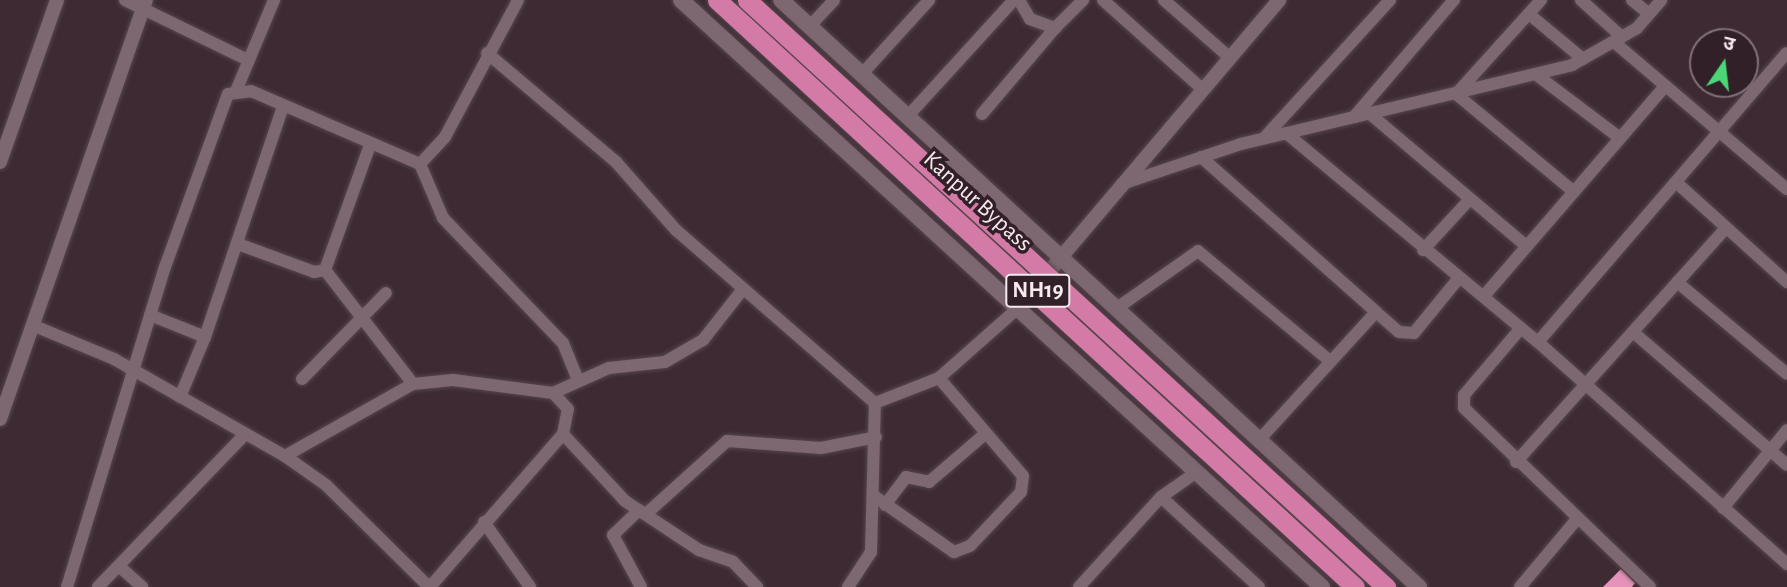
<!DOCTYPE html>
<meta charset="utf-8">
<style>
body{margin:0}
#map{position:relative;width:1787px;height:587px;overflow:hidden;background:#3d2a32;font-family:"Alegreya Sans","Noto Sans Devanagari",sans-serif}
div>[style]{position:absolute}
.building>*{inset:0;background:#e693bb}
.roads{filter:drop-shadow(0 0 2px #56464d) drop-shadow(0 0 2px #56464d)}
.minor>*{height:12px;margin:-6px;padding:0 6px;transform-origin:6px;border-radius:6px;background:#7d6771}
.tertiary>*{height:14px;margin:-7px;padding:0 7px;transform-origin:7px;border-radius:7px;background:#7d6771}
.secondary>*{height:16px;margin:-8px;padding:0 8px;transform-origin:8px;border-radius:8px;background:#7d6771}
.bridges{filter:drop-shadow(0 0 2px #56464d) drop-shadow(0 0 2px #56464d)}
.trunk-bridge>*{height:19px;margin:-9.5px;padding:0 9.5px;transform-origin:9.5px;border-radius:9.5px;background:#d47aa6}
span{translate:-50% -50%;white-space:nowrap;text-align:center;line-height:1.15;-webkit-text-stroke:7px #322028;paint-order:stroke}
.shield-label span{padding:2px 5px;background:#322028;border:2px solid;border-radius:5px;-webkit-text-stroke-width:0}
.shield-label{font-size:23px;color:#f7eaef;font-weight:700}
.street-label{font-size:24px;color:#f7eaef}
.north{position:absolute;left:1689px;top:28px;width:70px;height:70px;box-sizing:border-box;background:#322028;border:2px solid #817178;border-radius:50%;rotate:14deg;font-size:19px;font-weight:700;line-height:28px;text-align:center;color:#f7eaef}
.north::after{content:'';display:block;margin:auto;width:24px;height:32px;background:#4dd676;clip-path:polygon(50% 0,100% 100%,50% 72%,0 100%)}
</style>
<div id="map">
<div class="building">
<i style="clip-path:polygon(1621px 569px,1635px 583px,1632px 587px,1603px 587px)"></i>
</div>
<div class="roads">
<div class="minor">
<i style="left:125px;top:0;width:137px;rotate:26deg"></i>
<i style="left:1019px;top:0;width:22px;rotate:60deg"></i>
<i style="left:1030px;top:19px;width:27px;rotate:20deg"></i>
<i style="left:1055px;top:28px;width:40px;rotate:-45deg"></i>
<i style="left:1103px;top:0;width:132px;rotate:41.9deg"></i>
<i style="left:1164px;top:0;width:85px;rotate:41.2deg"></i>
<i style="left:1541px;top:0;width:127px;rotate:132.1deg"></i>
<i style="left:1456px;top:94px;width:153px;rotate:39.7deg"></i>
<i style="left:1581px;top:0;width:55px;rotate:42.1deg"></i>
<i style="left:1632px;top:0;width:22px;rotate:39deg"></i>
<i style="left:1529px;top:14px;width:70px;rotate:39.8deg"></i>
<i style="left:810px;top:26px;width:35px;rotate:-47deg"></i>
<i style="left:1614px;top:42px;width:227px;rotate:40.4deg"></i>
<i style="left:487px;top:53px;width:169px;rotate:40.2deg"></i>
<i style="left:616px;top:162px;width:91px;rotate:48.6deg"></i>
<i style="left:676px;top:230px;width:264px;rotate:41deg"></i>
<i style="left:875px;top:403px;width:69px;rotate:-21.3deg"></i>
<i style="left:939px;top:378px;width:106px;rotate:-41.5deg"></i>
<i style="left:862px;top:74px;width:100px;rotate:-47.8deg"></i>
<i style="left:1538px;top:76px;width:103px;rotate:37.1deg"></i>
<i style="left:236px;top:91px;width:99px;rotate:-67.3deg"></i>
<i style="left:982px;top:114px;width:113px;rotate:-49.7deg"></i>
<i style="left:1370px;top:114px;width:204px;rotate:40.2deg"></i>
<i style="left:908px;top:116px;width:157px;rotate:-47.6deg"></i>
<i style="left:1354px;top:117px;width:154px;rotate:-49.5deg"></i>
<i style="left:1286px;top:133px;width:327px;rotate:39.7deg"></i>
<i style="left:1538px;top:342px;width:334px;rotate:41.7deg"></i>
<i style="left:1264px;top:138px;width:187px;rotate:-47.6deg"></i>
<i style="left:1201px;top:157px;width:234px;rotate:41.5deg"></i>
<i style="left:420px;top:164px;width:59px;rotate:66.9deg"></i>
<i style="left:443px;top:218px;width:173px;rotate:46.2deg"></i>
<i style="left:563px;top:343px;width:40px;rotate:68deg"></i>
<i style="left:1122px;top:184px;width:126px;rotate:-18.6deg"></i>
<i style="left:1241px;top:144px;width:340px;rotate:-13.4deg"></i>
<i style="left:1572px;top:65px;width:75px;rotate:-29.6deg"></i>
<i style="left:1637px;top:28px;width:37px;rotate:-49deg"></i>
<i style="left:1678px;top:184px;width:147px;rotate:42deg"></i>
<i style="left:238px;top:244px;width:81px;rotate:20.2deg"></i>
<i style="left:314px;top:272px;width:11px;rotate:-10deg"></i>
<i style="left:325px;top:270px;width:133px;rotate:-70.2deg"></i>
<i style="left:1423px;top:250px;width:69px;rotate:-47.3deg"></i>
<i style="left:325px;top:270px;width:144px;rotate:52.3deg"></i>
<i style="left:1677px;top:282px;width:143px;rotate:39.9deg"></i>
<i style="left:1484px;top:296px;width:277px;rotate:-49.2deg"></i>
<i style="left:1117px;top:308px;width:99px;rotate:-35.1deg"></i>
<i style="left:1198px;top:251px;width:170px;rotate:39.8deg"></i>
<i style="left:150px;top:315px;width:59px;rotate:21.8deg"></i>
<i style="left:205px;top:337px;width:244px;rotate:-71.3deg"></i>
<i style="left:32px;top:325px;width:89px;rotate:22.5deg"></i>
<i style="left:114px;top:359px;width:197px;rotate:29.6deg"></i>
<i style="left:285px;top:456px;width:50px;rotate:35.3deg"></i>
<i style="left:326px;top:485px;width:145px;rotate:44.7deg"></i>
<i style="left:1521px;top:328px;width:88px;rotate:130.4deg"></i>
<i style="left:1464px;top:395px;width:13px;rotate:90deg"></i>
<i style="left:1464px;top:408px;width:258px;rotate:43.9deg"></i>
<i style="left:1633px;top:332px;width:203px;rotate:40.8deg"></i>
<i style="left:1538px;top:342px;width:381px;rotate:-49.3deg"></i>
<i style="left:302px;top:379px;width:120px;rotate:-45.7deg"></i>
<i style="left:180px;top:397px;width:65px;rotate:-67.4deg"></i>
<i style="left:563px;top:434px;width:91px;rotate:47.2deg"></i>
<i style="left:625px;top:501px;width:89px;rotate:33.5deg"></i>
<i style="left:699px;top:550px;width:36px;rotate:19deg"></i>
<i style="left:733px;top:562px;width:35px;rotate:46deg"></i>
<i style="left:1260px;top:439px;width:172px;rotate:-47.6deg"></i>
<i style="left:1376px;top:312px;width:30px;rotate:41deg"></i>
<i style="left:1399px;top:332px;width:15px;rotate:4deg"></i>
<i style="left:1414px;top:333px;width:70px;rotate:-50.8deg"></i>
<i style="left:285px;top:456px;width:147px;rotate:-29.4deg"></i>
<i style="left:413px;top:384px;width:40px;rotate:-5.7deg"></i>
<i style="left:453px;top:380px;width:101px;rotate:7.4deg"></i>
<i style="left:553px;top:393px;width:61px;rotate:-24.1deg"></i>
<i style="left:609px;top:368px;width:56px;rotate:-6.1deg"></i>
<i style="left:665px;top:362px;width:44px;rotate:-30.1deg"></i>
<i style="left:703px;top:340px;width:65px;rotate:-51.9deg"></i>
<i style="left:1516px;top:462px;width:314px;rotate:-48.1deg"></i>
<i style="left:874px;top:496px;width:98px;rotate:35deg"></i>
<i style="left:954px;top:552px;width:17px;rotate:-21deg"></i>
<i style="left:970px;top:546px;width:74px;rotate:-46.6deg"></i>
<i style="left:1021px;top:492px;width:16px;rotate:-83deg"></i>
<i style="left:1023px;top:476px;width:129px;rotate:-130.6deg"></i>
<i style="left:1161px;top:497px;width:133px;rotate:42.6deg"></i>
<i style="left:885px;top:505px;width:35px;rotate:-53deg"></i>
<i style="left:906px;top:477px;width:24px;rotate:12deg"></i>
<i style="left:929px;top:482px;width:74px;rotate:-40.6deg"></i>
<i style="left:1723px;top:508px;width:101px;rotate:-50.6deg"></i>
<i style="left:639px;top:510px;width:36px;rotate:136deg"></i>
<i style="left:613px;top:535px;width:59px;rotate:61.7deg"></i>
<i style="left:646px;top:514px;width:109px;rotate:-42deg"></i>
<i style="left:727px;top:441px;width:94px;rotate:4.3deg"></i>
<i style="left:821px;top:448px;width:56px;rotate:-11.3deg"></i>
<i style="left:484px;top:522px;width:80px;rotate:54.7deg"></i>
<i style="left:120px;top:567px;width:30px;rotate:42deg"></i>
<i style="left:67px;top:587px;width:335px;rotate:-73deg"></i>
<i style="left:165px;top:267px;width:184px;rotate:-70deg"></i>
<i style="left:228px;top:94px;width:23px;rotate:-7deg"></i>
<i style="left:251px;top:91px;width:184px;rotate:23.4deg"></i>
<i style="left:420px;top:164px;width:37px;rotate:-47deg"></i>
<i style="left:445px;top:137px;width:155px;rotate:-61.9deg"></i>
<i style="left:98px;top:587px;width:212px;rotate:-46.1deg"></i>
<i style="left:430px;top:587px;width:203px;rotate:-49deg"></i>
<i style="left:563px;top:434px;width:25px;rotate:-79deg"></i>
<i style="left:568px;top:409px;width:22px;rotate:-133deg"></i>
<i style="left:848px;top:587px;width:42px;rotate:-56.7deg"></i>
<i style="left:871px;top:552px;width:149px;rotate:-88.5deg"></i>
<i style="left:1079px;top:587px;width:122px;rotate:-47.7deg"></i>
<i style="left:1161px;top:497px;width:45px;rotate:-35.1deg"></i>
<i style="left:1520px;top:587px;width:89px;rotate:-50deg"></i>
</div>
<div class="tertiary">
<i style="left:0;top:162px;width:172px;rotate:-70.6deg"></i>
<i style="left:1018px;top:308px;width:404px;rotate:-49.7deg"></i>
<i style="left:0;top:419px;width:444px;rotate:-70.8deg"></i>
</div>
<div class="secondary">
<i style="left:681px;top:0;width:869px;rotate:42.48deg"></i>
<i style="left:781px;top:0;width:867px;rotate:42.62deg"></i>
</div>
</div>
<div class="bridges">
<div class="trunk-bridge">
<i style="left:717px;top:0;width:867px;rotate:42.62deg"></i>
<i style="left:747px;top:0;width:868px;rotate:42.57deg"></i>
</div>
</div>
<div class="shield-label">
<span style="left:1038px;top:291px">NH19</span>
</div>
<div class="street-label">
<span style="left:977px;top:202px;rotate:42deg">Kanpur Bypass</span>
</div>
<div class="north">उ</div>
</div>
